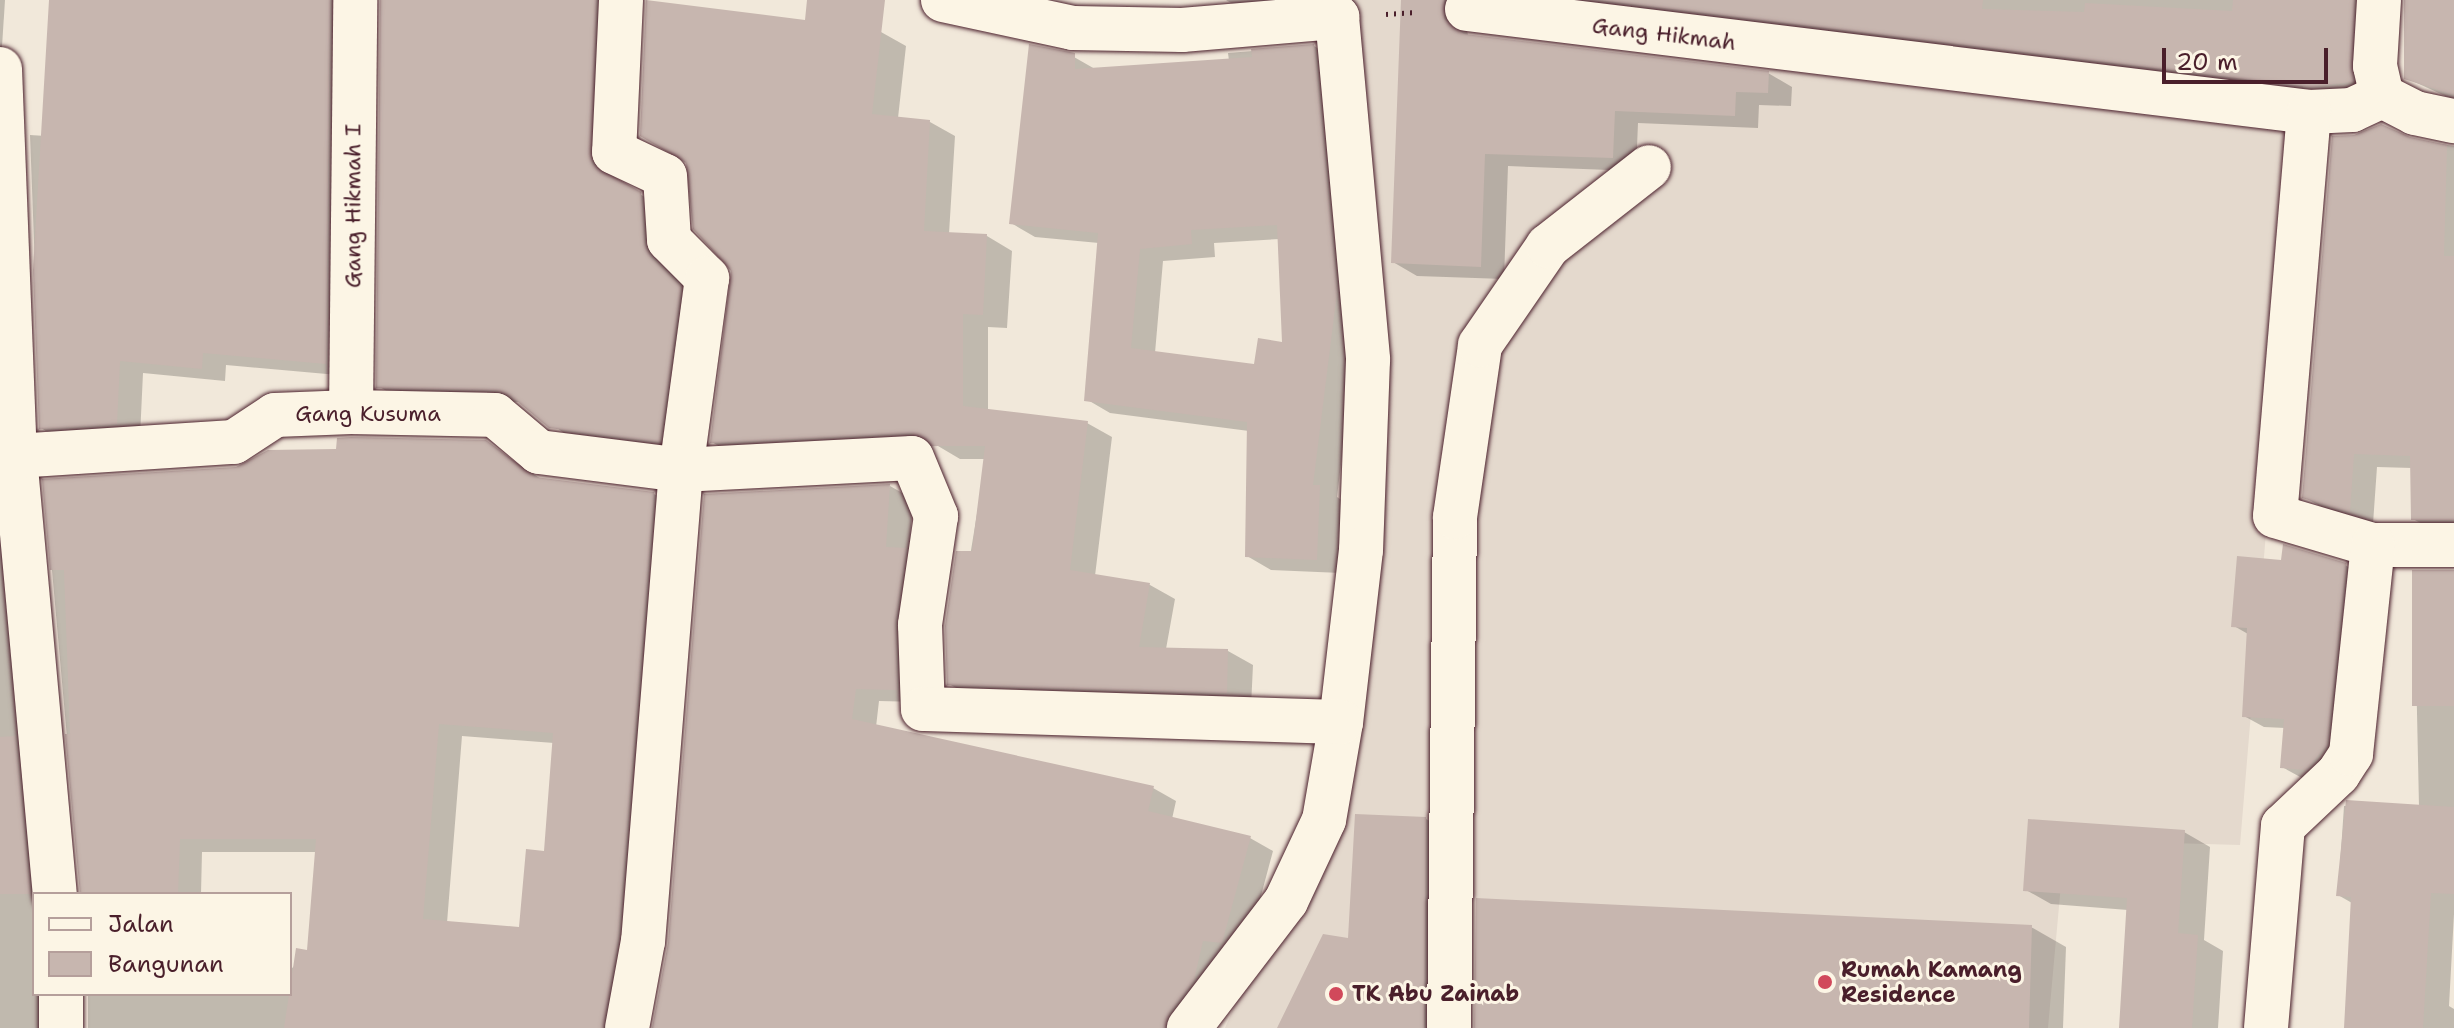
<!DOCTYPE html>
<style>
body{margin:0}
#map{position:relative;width:2454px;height:1028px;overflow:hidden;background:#f1e8da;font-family:"Shantell Sans",sans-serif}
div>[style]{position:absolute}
.built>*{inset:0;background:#e4d9cd}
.shadow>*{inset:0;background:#0003}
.building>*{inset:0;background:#c7b6af;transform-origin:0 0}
.path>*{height:5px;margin-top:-2.5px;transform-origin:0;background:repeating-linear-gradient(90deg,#4a1f2b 0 2px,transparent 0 8px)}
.roads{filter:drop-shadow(0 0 2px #4a1f2b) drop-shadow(0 0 2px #4a1f2b)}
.minor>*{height:44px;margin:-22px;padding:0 22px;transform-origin:22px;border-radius:22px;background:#fcf5e5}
.dots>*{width:22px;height:22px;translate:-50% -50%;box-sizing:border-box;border:4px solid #fcf5e5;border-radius:50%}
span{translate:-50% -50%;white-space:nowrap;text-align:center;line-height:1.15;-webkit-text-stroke:6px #fcf5e5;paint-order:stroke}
.street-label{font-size:22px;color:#4a1f2b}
.poi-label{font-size:22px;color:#4a1f2b;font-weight:700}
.left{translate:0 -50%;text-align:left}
.legend{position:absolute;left:32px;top:892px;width:260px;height:104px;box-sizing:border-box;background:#fcf5e5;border:2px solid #b59f9b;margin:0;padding:10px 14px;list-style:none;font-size:24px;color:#4a1f2b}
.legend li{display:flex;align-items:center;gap:16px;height:40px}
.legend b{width:40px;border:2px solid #b59f9b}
.scale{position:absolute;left:2162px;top:48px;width:166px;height:36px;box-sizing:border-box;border:4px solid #4a1f2b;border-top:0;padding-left:10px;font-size:24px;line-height:28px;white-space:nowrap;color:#4a1f2b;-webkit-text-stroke:6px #fcf5e5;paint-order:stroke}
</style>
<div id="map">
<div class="built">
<i style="clip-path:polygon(1341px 0,1621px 0,2304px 76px,2240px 845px,2065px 840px,2048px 1028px,1225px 1028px,1346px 745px,1357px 164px)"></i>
</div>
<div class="shadow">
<i style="clip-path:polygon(0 0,5px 0,0 78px)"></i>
<i style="clip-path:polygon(57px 0,361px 0,349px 376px,226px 365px,225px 381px,143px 373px,140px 437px,64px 442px,41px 428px,30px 135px,46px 136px)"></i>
<i style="clip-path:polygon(382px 0,611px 0,621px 6px,615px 180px,664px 208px,703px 302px,683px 454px,575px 441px,521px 402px,402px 400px,378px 386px)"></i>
<i style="clip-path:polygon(1226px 0,1332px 0,1249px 14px)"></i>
<i style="clip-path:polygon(1403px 0,1481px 0,1465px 21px,1468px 35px,1768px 73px,1792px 87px,1791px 106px,1759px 105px,1758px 128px,1638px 123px,1636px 171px,1508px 166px,1504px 279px,1417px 276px,1393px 262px)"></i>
<i style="clip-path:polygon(1498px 0,2381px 0,2376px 95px,2335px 99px)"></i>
<i style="clip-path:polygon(2454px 0,2454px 100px,2406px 78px)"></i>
<i style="clip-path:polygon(881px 32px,906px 46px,898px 118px,930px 122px,955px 136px,949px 234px,987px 236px,1012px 251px,1007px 328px,988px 327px,988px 411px,1087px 423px,1112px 437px,1095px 576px,1150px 585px,1175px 599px,1166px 649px,1228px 651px,1253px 665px,1251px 707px,974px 698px,949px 684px,986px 459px,960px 459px,938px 446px,737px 457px,712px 442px)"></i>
<i style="clip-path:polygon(evenodd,1314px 46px,1338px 60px,1360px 307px,1337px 497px,1343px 501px,1341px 573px,1271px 570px,1247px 556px,1249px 431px,1110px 413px,1086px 399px,1099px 243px,1035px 237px,1011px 223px,1074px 57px,1095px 69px,1229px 61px,1228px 53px,1314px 46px,1280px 239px,1284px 344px,1256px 366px,1155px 353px,1163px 261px,1215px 257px,1214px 243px,1280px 239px)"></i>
<i style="clip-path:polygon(2409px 139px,2454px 146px,2454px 533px,2437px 532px,2413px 519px,2412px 468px,2377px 467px,2373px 524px,2327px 510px,2304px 497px)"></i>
<i style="clip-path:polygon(evenodd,485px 442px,541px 479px,654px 494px,677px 507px,627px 1028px,88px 1028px,88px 994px,290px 994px,290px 970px,309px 952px,317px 852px,202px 852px,201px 894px,81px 894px,44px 481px,236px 469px,338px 451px,485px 442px,462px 736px,554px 743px,546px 853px,521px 930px,447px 923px,462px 736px)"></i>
<i style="clip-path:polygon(0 479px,34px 894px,34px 994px,64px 994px,60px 1028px,0 1028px)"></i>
<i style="clip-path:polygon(890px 486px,913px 499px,909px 552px,920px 702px,879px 701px,876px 727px,1153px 788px,1176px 801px,1172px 819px,1250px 838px,1273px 851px,1245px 955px,1191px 1028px,654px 1028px)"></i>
<i style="clip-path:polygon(2345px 565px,2365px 577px,2346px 757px,2302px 778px,2282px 767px,2285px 728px,2264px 727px,2244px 716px,2248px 634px,2234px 626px)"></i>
<i style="clip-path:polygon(2454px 570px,2454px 914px,2449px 1006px,2454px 1009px,2454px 1028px,2346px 1028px,2352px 903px,2338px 895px,2344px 806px,2419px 807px,2414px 572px)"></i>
<i style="clip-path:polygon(1426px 819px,1444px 829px,1442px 1028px,1279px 1028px,1350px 940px)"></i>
<i style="clip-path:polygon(2184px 832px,2210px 847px,2204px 940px,2223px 951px,2218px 1028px,2121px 1028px,2128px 910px,2051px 904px,2026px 890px)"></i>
<i style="clip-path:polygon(2031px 927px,2066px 947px,2063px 1028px,1475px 1028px)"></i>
</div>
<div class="building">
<i style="clip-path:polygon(49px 0,330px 0,326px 364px,203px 353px,202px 369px,120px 361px,117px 424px,39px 429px,33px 270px)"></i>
<i style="clip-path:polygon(380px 0,596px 0,592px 164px,641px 192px,644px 243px,651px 258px,681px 287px,660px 442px,549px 428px,511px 396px,496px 390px,376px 388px)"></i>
<i style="clip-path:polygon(646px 0,805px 20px,807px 0,885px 0,872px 114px,930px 120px,924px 231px,987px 234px,983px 315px,963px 314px,963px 406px,1088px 421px,1070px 570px,1150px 583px,1139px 647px,1228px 649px,1227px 693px,947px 685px,945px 626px,956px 551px,972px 551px,985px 446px,933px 446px,911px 433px,710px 443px,731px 271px,693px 229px,686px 163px,640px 136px)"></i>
<i style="clip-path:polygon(1401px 0,1444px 0,1444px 19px,1464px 34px,1769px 71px,1768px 93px,1736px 92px,1735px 116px,1615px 111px,1613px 158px,1485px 154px,1481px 267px,1391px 263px)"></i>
<i style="clip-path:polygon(1599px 0,1983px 0,1982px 9px,2084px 12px,2085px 3px,2232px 11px,2233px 0,2354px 0,2353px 82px,2310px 87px)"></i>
<i style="clip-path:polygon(2404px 0,2454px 0,2454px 95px,2404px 79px)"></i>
<i style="clip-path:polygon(evenodd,1029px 44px,1075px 53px,1075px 69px,1252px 57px,1251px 49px,1314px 44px,1337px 292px,1313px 485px,1320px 485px,1317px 560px,1245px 557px,1247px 422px,1084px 401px,1098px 233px,1009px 224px,1029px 44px,1277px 225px,1282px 342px,1258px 338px,1254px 364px,1131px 348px,1140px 249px,1192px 244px,1191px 230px,1277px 225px)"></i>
<i style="clip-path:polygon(2381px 124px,2410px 137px,2447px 145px,2444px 256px,2454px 256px,2454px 520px,2411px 520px,2410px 456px,2354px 454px,2350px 512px,2302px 498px,2332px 136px,2354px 135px)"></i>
<i style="clip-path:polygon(evenodd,351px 437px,486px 440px,535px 477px,654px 492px,618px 938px,603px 1028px,284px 1028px,296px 948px,307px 950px,316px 839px,180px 839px,178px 894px,80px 894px,65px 734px,70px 734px,64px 570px,50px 570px,42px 479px,236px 467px,268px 450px,336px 449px,337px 438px,351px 437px,439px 724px,553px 733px,544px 851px,526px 849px,519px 927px,423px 919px,439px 724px)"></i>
<i style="clip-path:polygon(890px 484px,886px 547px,906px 548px,895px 622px,897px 690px,856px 689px,852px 719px,1154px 786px,1148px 811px,1251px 836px,1222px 943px,1203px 941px,1194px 980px,1169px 1013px,1165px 1028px,652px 1028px,668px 943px,704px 494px)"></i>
<i style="clip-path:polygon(2283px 544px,2346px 563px,2327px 745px,2306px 770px,2280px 768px,2284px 719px,2242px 717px,2247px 628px,2231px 627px,2237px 556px,2281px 560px)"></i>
<i style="left:2412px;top:570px;width:42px;height:136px"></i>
<i style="clip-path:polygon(15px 736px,30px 894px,0 894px,0 737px)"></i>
<i style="clip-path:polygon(2346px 800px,2454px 807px,2454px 894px,2431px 893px,2423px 1028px,2344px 1028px,2351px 897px,2336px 896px)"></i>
<i style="clip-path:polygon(1355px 814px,1426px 817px,1424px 1028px,1277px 1028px,1323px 934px,1348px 938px)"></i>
<i style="clip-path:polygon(2028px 819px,2185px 830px,2178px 933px,2198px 935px,2192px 1028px,2119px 1028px,2127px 898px,2023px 891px)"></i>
<i style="clip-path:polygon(1476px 898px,2032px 925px,2029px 1028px,1474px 1028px)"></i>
</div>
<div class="path">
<i style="left:1386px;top:14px;width:30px;rotate:-4deg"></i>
</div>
<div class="roads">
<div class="minor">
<i style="left:621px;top:0;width:152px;rotate:92.6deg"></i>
<i style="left:614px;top:152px;width:56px;rotate:25.2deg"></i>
<i style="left:665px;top:176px;width:64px;rotate:86.4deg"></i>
<i style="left:669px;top:240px;width:54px;rotate:45deg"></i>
<i style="left:707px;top:278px;width:194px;rotate:97.7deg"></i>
<i style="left:681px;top:470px;width:473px;rotate:94.6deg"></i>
<i style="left:643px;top:941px;width:88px;rotate:100.4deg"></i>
<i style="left:943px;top:0;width:133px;rotate:12.2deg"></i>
<i style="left:1073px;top:28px;width:109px;rotate:1.1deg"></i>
<i style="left:1182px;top:30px;width:156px;rotate:-4.8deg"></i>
<i style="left:1337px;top:17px;width:344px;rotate:84.8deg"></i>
<i style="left:1368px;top:360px;width:190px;rotate:92.1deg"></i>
<i style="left:1361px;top:550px;width:173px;rotate:96.6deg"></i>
<i style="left:1341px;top:722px;width:99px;rotate:99.8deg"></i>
<i style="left:1324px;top:820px;width:89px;rotate:115.1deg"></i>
<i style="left:1286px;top:901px;width:160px;rotate:127.4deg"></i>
<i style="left:2379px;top:0;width:66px;rotate:93.5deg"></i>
<i style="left:2375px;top:66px;width:31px;rotate:77deg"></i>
<i style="left:2382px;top:96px;width:37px;rotate:27deg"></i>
<i style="left:2415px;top:113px;width:40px;rotate:12deg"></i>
<i style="left:1467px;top:9px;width:848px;rotate:6.97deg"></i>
<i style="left:2309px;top:112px;width:43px;rotate:-2.7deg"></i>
<i style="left:2352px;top:110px;width:33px;rotate:-25deg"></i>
<i style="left:0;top:69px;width:388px;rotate:87.8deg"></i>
<i style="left:15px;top:457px;width:439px;rotate:84.8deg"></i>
<i style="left:2309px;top:112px;width:405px;rotate:94.8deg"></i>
<i style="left:2275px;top:516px;width:102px;rotate:16.5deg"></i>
<i style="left:2373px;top:545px;width:81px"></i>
<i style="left:351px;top:412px;width:412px;rotate:-89.4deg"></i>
<i style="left:0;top:457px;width:234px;rotate:-3.7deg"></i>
<i style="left:234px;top:442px;width:49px;rotate:-33.4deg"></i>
<i style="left:275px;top:415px;width:76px;rotate:-2.3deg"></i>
<i style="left:351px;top:412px;width:144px;rotate:1.2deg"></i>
<i style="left:495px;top:415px;width:57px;rotate:40.1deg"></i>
<i style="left:539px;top:452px;width:143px;rotate:7.2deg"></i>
<i style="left:681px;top:470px;width:231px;rotate:-3deg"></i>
<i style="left:912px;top:458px;width:63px;rotate:67.5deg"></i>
<i style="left:936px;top:516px;width:110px;rotate:98.4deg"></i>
<i style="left:920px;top:625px;width:84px;rotate:88deg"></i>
<i style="left:923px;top:709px;width:418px;rotate:1.8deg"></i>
<i style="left:61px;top:994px;width:34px;rotate:90deg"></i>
<i style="left:1449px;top:1028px;width:511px;rotate:-89.33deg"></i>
<i style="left:1455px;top:517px;width:174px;rotate:-81.7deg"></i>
<i style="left:1480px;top:345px;width:120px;rotate:-55.5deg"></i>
<i style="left:1548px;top:246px;width:128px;rotate:-38deg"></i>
<i style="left:2266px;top:1028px;width:203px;rotate:-85.2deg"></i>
<i style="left:2283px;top:826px;width:76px;rotate:-43.4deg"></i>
<i style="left:2338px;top:774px;width:24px;rotate:-57deg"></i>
<i style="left:2351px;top:754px;width:210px;rotate:-84deg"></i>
</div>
</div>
<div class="dots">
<i style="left:1825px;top:982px;background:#d1495b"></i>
<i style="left:1336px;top:994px;background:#d1495b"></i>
</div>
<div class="street-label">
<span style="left:1664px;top:34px;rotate:7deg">Gang Hikmah</span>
<span style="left:353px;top:206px;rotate:-90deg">Gang Hikmah I</span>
<span style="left:368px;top:414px">Gang Kusuma</span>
</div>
<div class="poi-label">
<span class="left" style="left:1841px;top:982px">Rumah Kamang<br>Residence</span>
<span class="left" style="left:1352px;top:994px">TK Abu Zainab</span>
</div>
<ul class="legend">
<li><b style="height:10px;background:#fcf5e5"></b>Jalan</li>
<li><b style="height:22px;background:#c7b6af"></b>Bangunan</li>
</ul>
<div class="scale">20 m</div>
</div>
